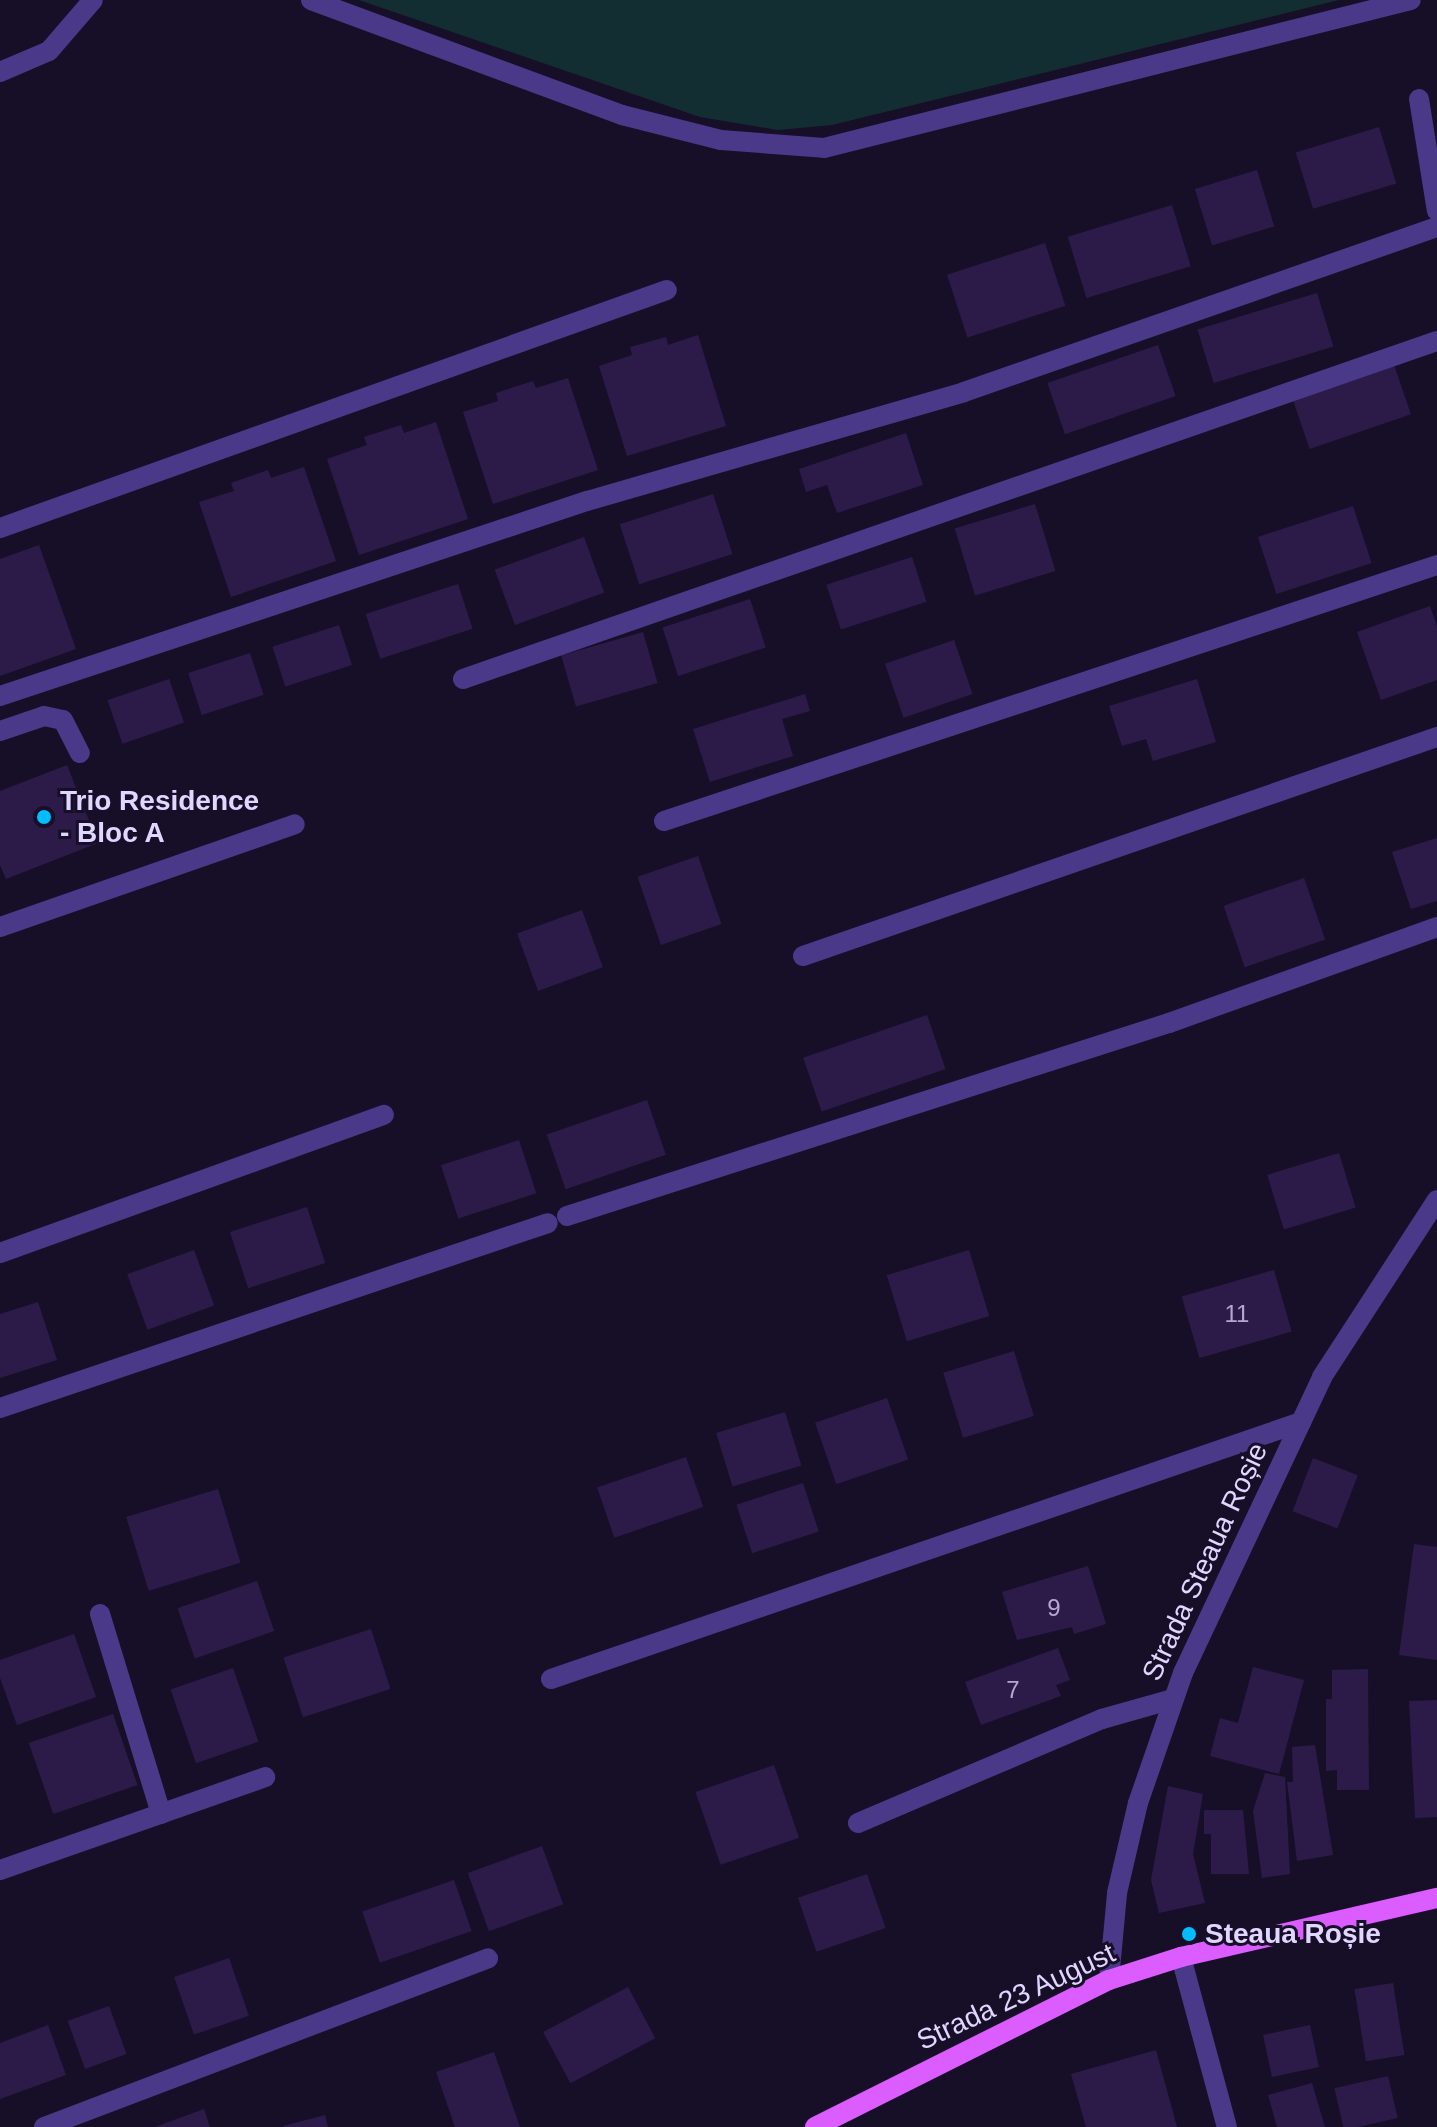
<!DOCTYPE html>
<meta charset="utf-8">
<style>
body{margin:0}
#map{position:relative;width:1437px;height:2127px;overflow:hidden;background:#170f28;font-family:Helvetica,sans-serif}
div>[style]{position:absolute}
.green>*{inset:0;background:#122e32}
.building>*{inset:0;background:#2c1b49;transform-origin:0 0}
.minor>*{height:20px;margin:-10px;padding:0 10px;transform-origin:10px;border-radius:10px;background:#493988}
.major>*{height:20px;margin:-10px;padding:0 10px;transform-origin:10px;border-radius:10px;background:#dc5dff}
.dots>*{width:22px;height:22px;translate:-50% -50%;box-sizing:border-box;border:4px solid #170f28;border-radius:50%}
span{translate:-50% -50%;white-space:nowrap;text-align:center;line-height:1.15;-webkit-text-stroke:6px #170f28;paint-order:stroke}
.number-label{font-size:24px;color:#b4a7d2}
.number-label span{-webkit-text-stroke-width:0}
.poi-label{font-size:28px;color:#e1d6ff;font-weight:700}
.left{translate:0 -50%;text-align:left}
.street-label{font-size:28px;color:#e1d6ff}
</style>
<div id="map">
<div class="green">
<i style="clip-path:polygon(359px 0,1339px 0,832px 125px,778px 130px,700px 117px)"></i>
</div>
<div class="building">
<i style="left:1379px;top:127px;width:59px;height:87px;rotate:73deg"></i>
<i style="left:1257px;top:170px;width:59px;height:65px;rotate:73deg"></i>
<i style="left:1172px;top:205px;width:64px;height:109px;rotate:73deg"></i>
<i style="left:1045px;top:243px;width:66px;height:103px;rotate:72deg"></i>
<i style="left:1317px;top:293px;width:56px;height:125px;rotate:73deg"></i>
<i style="clip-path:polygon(698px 335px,726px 426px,627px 456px,599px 366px,632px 355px,630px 347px,666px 337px,668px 345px)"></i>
<i style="left:1158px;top:345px;width:54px;height:117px;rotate:71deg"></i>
<i style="left:1394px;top:365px;width:52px;height:107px;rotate:71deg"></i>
<i style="clip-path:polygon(568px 378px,598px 470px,493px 504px,463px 412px,498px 401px,496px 393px,533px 381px,536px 388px)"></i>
<i style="clip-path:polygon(436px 422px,468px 519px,359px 555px,327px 459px,367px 445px,364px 437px,401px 425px,404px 433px)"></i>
<i style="clip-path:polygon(906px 433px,923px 485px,837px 513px,827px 485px,806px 492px,799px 469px)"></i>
<i style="clip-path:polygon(304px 467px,336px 561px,231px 597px,199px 502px,234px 491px,231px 483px,268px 470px,271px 478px)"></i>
<i style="left:713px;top:494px;width:63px;height:98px;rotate:72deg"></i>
<i style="left:1035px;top:504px;width:70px;height:84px;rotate:73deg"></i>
<i style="left:1353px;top:506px;width:60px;height:100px;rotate:72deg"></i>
<i style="left:584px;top:537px;width:59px;height:95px;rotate:70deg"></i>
<i style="clip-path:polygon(39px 545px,76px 649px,0 676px,0 559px)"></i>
<i style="left:912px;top:557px;width:47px;height:90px;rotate:72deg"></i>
<i style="left:458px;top:584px;width:47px;height:97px;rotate:72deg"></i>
<i style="left:750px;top:599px;width:51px;height:92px;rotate:72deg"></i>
<i style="clip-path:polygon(1430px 606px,1437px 626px,1437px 680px,1381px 700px,1357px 632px)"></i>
<i style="left:339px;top:625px;width:42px;height:70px;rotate:72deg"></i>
<i style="left:643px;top:632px;width:53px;height:85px;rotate:74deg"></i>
<i style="left:954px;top:640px;width:57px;height:73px;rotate:71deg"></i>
<i style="left:250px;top:653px;width:44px;height:65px;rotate:72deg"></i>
<i style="left:169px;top:679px;width:46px;height:65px;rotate:71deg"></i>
<i style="clip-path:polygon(1197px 679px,1216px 742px,1153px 761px,1146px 739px,1122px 746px,1109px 706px)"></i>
<i style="clip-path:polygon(805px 694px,810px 711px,782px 719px,793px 756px,710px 782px,693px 729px)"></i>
<i style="clip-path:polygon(67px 765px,98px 843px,6px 879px,0 865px,0 791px)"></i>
<i style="clip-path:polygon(1437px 838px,1437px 901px,1411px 909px,1392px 852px)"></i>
<i style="left:698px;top:856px;width:72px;height:64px;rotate:71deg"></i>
<i style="left:1304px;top:878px;width:65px;height:85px;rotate:71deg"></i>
<i style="left:582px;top:910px;width:61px;height:69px;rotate:70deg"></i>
<i style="left:927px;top:1015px;width:57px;height:131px;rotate:71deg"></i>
<i style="left:647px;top:1100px;width:58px;height:106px;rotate:71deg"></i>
<i style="left:519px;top:1140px;width:56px;height:82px;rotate:72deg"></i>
<i style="left:1339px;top:1153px;width:57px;height:75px;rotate:73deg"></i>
<i style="left:307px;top:1207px;width:59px;height:81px;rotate:72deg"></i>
<i style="left:194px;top:1250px;width:59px;height:71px;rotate:70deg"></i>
<i style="left:969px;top:1250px;width:69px;height:86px;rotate:73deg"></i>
<i style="left:1274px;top:1270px;width:64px;height:96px;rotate:74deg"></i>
<i style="clip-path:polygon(38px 1302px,57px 1360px,0 1378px,0 1314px)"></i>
<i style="left:1014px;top:1351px;width:68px;height:74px;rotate:73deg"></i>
<i style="left:887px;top:1398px;width:65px;height:76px;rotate:71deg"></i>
<i style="left:785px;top:1412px;width:56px;height:72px;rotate:73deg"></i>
<i style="left:686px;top:1457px;width:53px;height:94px;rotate:71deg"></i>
<i style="left:1313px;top:1458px;width:48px;height:57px;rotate:21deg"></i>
<i style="left:803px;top:1483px;width:51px;height:70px;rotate:72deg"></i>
<i style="left:218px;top:1489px;width:77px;height:96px;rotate:73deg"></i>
<i style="clip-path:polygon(1414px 1544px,1437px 1547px,1437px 1660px,1399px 1655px)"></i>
<i style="clip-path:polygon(1088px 1566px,1106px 1624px,1074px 1634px,1072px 1627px,1017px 1640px,1002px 1592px)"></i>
<i style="left:257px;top:1581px;width:53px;height:84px;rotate:71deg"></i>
<i style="left:371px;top:1629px;width:63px;height:92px;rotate:72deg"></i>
<i style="clip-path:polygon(74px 1634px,96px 1697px,17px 1725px,0 1678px,0 1660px)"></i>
<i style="clip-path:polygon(1058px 1648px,1070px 1680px,1056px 1685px,1061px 1696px,981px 1725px,965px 1682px)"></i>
<i style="clip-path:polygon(1253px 1667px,1304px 1680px,1279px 1774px,1210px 1756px,1220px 1718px,1238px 1723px)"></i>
<i style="left:233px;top:1668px;width:78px;height:66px;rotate:71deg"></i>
<i style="clip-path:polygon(1368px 1669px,1369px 1790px,1337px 1790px,1337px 1770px,1326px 1771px,1326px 1699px,1332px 1699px,1332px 1670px)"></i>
<i style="clip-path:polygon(1437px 1700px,1437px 1817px,1415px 1818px,1409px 1701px)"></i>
<i style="left:113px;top:1714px;width:75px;height:89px;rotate:71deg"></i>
<i style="clip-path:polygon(1315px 1745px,1333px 1855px,1297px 1861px,1287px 1782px,1293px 1782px,1292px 1747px)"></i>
<i style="left:774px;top:1765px;width:77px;height:83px;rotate:71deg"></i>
<i style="clip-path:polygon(1265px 1773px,1285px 1777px,1290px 1874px,1262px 1878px,1253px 1811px)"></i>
<i style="clip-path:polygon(1168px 1786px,1203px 1794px,1193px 1854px,1205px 1903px,1159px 1913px,1151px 1880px)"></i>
<i style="clip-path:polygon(1204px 1810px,1243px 1810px,1249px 1874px,1211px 1874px,1211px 1834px,1204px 1834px)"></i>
<i style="left:542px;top:1846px;width:62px;height:79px;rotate:70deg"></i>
<i style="left:867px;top:1874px;width:57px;height:73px;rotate:71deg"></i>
<i style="left:454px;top:1880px;width:54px;height:97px;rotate:71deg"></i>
<i style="left:229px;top:1958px;width:61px;height:58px;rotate:71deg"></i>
<i style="left:1393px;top:1983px;width:73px;height:39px;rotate:81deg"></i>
<i style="left:628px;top:1987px;width:58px;height:96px;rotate:62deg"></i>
<i style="left:109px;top:2006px;width:51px;height:44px;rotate:70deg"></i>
<i style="clip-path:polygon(48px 2025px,66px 2075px,0 2099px,0 2043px)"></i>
<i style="left:1310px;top:2025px;width:43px;height:48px;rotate:78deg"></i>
<i style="clip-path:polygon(1156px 2050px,1177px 2127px,1086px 2127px,1071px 2074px)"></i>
<i style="clip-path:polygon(494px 2052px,520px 2127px,455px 2127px,436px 2072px)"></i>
<i style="left:1388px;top:2076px;width:43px;height:55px;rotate:77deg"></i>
<i style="clip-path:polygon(1312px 2083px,1325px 2127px,1277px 2127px,1268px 2095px)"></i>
<i style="clip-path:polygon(204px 2109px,210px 2127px,155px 2127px)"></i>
<i style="clip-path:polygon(325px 2115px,328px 2127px,284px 2127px,283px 2126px)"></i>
</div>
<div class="minor">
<i style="left:311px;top:0;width:332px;rotate:20.3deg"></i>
<i style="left:622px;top:115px;width:102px;rotate:14.2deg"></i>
<i style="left:721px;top:140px;width:103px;rotate:4.4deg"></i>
<i style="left:824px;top:148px;width:605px;rotate:-14.15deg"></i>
<i style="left:0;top:72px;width:53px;rotate:-23.2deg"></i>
<i style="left:49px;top:51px;width:67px;rotate:-49.2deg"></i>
<i style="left:1419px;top:99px;width:113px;rotate:80.9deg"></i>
<i style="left:0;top:528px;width:708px;rotate:-19.64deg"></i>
<i style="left:463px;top:679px;width:1031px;rotate:-19.14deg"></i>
<i style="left:0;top:696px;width:619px;rotate:-18.38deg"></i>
<i style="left:587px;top:501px;width:392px;rotate:-16.1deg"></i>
<i style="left:964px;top:392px;width:501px;rotate:-19.23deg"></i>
<i style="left:0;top:731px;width:46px;rotate:-18.8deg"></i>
<i style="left:44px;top:716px;width:19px;rotate:12deg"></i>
<i style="left:63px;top:720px;width:37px;rotate:63deg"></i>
<i style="left:664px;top:821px;width:814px;rotate:-18.32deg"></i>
<i style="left:0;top:927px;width:312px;rotate:-19.2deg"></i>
<i style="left:803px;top:956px;width:671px;rotate:-19.06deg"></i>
<i style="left:567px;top:1216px;width:632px;rotate:-17.78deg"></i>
<i style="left:1169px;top:1023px;width:285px;rotate:-19.7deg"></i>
<i style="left:0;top:1253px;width:408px;rotate:-19.8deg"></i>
<i style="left:0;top:1408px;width:578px;rotate:-18.65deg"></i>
<i style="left:100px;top:1614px;width:209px;rotate:73deg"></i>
<i style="left:551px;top:1679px;width:793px;rotate:-18.91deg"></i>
<i style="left:858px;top:1823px;width:265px;rotate:-23.1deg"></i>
<i style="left:1102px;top:1719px;width:74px;rotate:-15.7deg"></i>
<i style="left:0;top:1870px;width:281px;rotate:-19.3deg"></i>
<i style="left:1181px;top:1957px;width:176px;rotate:74.9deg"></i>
<i style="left:1109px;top:1980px;width:87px;rotate:-84.7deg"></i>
<i style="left:1117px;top:1893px;width:92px;rotate:-76.9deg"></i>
<i style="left:1138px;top:1803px;width:138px;rotate:-70.9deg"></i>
<i style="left:1183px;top:1673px;width:327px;rotate:-64.8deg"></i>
<i style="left:1322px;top:1377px;width:211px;rotate:-57deg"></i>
<i style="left:44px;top:2127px;width:475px;rotate:-20.8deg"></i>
</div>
<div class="major">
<i style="left:815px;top:2127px;width:329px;rotate:-26.6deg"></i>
<i style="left:1109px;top:1980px;width:76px;rotate:-17.7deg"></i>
<i style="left:1181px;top:1957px;width:263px;rotate:-13deg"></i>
</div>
<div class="dots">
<i style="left:44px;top:817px;background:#02bdff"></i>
<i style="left:1189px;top:1934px;background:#02bdff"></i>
</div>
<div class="number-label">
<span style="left:1237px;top:1314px">11</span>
<span style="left:1054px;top:1608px">9</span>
<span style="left:1013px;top:1690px">7</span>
</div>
<div class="poi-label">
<span class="left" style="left:60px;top:817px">Trio Residence<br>- Bloc A</span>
<span class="left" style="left:1205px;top:1934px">Steaua Roșie</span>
</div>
<div class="street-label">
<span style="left:1205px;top:1562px;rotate:-65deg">Strada Steaua Roșie</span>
<span style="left:1016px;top:1997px;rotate:-25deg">Strada 23 August</span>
</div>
</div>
